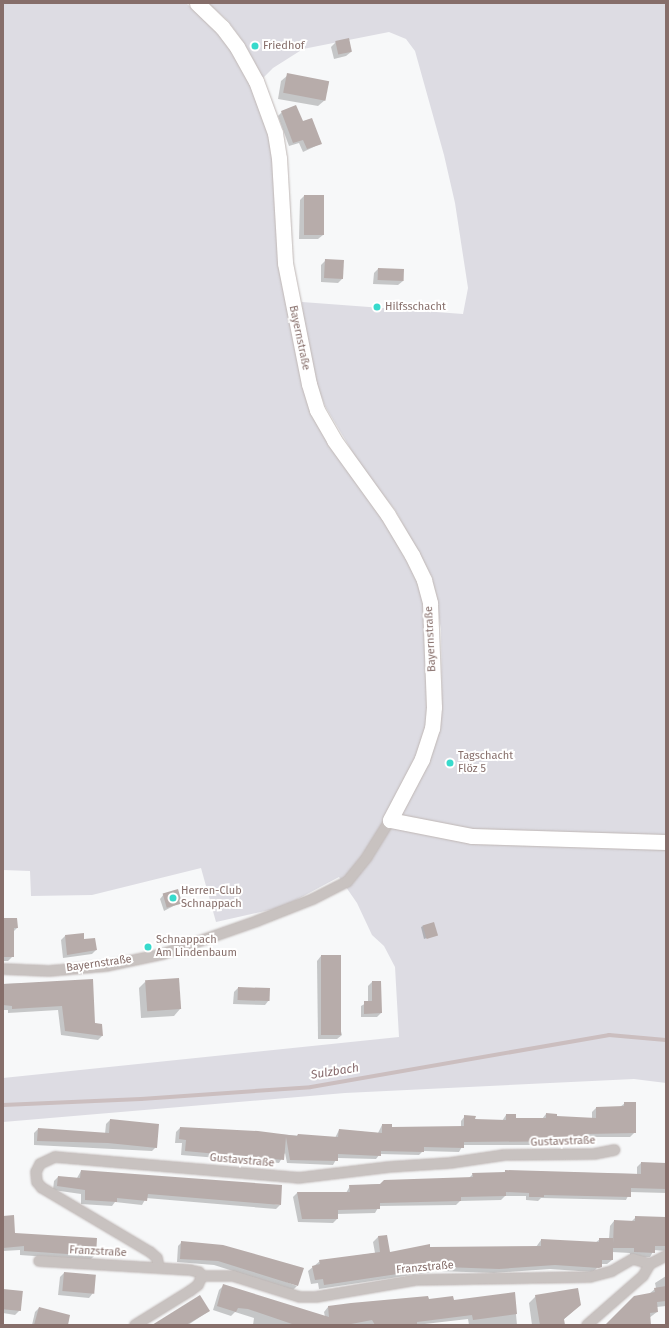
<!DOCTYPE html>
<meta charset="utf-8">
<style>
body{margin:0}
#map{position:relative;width:669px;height:1328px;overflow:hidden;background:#f7f8f9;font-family:"Fira Sans",sans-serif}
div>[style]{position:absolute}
.green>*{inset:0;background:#dddce3}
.shadow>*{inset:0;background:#0003}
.stream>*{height:4px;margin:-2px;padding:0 2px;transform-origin:2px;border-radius:2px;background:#cbbebf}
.building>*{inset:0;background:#b7acaa;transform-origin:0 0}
.roads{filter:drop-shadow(0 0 1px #bfb7b5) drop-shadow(0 0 1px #bfb7b5)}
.street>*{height:10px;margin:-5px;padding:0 5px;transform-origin:5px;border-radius:5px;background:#c8c2c0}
.secondary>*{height:15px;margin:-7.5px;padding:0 7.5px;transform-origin:7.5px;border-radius:7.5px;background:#fff}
.dots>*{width:11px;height:11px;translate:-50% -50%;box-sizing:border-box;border:2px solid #fff;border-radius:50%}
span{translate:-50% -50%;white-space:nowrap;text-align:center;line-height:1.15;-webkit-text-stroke:4px #fff;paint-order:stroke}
.poi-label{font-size:11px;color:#866e6a}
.left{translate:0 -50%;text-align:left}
.street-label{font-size:11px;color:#866e6a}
.water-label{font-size:12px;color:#886b6d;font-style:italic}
.frame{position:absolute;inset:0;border:4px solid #866e6a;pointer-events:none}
</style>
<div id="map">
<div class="green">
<i style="clip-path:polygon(3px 3px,186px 3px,216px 31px,232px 51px,250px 84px,268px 135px,273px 158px,278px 263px,302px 386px,328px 443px,383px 518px,418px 582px,423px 604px,429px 762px,439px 729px,442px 707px,441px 629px,432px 577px,395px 510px,362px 468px,325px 406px,316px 382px,303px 321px,302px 302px,463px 314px,468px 288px,455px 203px,444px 155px,415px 51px,406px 39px,389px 32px,303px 49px,273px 68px,263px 78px,244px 43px,228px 21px,208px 3px,666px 3px,666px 1083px,634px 1079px,345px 1093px,3px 1122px,3px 1078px,399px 1037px,395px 967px,384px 946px,372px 935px,357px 903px,339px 877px,283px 907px,216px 922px,201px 868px,92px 895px,31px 896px,30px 871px,3px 870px)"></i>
</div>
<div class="shadow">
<i style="clip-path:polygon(336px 42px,351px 52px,346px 56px,334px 59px,331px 47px)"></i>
<i style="clip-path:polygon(288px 75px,325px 100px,318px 106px,278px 99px,281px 81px)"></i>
<i style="clip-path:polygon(282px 112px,302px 123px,320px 144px,303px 152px,299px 143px,289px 146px,278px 116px)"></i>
<i style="clip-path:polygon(304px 196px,323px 235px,318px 239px,299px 239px,300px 200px)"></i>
<i style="clip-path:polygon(326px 260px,342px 279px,338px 283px,321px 282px,321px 265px)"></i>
<i style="clip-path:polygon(378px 269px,403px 281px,398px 285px,373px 284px,374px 273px)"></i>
<i style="clip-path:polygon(164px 894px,181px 902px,164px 911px,160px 899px)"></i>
<i style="clip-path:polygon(3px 918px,16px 919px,17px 928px,13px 932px,13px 956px,8px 961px,3px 961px)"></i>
<i style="clip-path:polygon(423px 926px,437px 934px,424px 939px,421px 927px)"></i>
<i style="clip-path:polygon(65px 936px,83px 940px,96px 950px,92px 954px,63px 958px,61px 940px)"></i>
<i style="clip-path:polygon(321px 956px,342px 1035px,337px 1039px,318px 1039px,317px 961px)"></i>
<i style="clip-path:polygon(92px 981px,94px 1023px,101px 1025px,102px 1036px,98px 1040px,61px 1035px,58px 1010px,8px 1013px,8px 1010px,3px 1010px,3px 984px)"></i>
<i style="clip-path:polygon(145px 982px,180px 1009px,174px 1016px,141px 1018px,139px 988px)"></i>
<i style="clip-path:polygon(372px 982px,380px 982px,381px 1013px,377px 1017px,361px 1017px,361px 1006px,368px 1002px,368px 986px)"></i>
<i style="clip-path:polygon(238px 988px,269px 1000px,265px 1005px,233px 1004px,234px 992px)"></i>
<i style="clip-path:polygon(625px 1103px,635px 1132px,630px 1137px,584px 1137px,579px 1145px,463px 1145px,459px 1152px,423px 1151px,419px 1155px,380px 1154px,376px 1159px,337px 1158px,333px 1165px,287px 1163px,285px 1153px,279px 1163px,181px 1155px,182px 1143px,175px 1143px,176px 1132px,180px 1128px,335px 1138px,339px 1130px,378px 1133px,382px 1125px,391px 1128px,461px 1127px,461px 1121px,465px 1116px,474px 1120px,502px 1121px,506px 1115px,515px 1119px,542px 1119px,546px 1114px,556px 1117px,592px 1119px,592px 1112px,596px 1108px,620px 1107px)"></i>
<i style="clip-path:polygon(110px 1120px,158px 1125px,156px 1147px,152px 1151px,34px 1145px,34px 1133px,38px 1129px,105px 1134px,106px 1124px)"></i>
<i style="clip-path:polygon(641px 1163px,666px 1164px,666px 1193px,630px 1192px,626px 1200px,541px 1198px,538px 1201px,526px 1200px,526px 1196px,505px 1196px,501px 1200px,460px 1201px,456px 1205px,379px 1206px,375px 1213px,337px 1214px,337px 1219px,333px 1223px,298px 1222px,293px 1197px,297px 1193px,346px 1193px,350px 1186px,469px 1178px,473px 1174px,503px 1173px,506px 1171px,637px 1174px,637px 1167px)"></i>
<i style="clip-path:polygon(81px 1171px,280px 1205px,276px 1209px,146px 1198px,142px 1205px,115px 1202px,112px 1206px,81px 1204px,81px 1194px,53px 1190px,54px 1181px,58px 1177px,77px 1178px)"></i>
<i style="clip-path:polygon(3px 1218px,14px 1234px,95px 1255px,90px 1260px,20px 1255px,20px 1250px,3px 1251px)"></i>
<i style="clip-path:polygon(635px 1218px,666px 1218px,666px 1251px,654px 1250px,650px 1257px,630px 1257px,630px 1253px,612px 1252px,612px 1260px,607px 1264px,601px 1264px,593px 1272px,550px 1269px,494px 1273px,438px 1271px,319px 1289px,318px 1283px,311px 1284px,308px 1271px,320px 1261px,375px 1253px,373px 1242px,378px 1237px,386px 1236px,389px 1253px,430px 1248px,536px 1247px,541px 1240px,595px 1243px,600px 1239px,609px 1239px,610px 1226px,614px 1221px,631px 1222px)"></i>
<i style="clip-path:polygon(182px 1242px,297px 1286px,293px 1290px,214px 1265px,177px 1262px,178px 1246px)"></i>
<i style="clip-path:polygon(64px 1273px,93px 1293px,89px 1298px,58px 1295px,60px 1277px)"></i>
<i style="clip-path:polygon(666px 1276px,666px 1306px,657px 1307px,657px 1312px,649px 1318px,650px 1325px,606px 1325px,649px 1294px,656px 1288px,655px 1283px)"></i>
<i style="clip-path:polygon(223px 1286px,325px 1317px,324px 1312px,328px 1307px,351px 1304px,453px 1301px,514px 1293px,517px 1325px,469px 1325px,468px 1319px,416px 1325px,402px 1325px,401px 1321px,366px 1325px,253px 1325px,254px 1318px,235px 1312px,231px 1316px,213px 1310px,219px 1290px)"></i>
<i style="clip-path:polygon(3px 1290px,20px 1310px,15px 1315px,3px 1313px)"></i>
<i style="clip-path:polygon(536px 1296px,580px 1305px,563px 1320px,564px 1325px,532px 1325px,529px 1303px)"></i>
<i style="clip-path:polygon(39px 1308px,67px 1325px,32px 1325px,35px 1312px)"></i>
<i style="clip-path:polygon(209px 1311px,188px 1325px,154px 1325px)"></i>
</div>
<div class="stream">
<i style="left:3px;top:1105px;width:138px;rotate:-2.5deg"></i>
<i style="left:141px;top:1099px;width:170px;rotate:-4deg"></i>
<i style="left:311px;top:1087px;width:303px;rotate:-9.9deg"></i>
<i style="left:609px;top:1035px;width:57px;rotate:5deg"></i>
</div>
<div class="building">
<i style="left:349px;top:38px;width:14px;height:14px;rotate:78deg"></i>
<i style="left:287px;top:73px;width:43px;height:20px;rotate:11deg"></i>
<i style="clip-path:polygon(296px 105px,303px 121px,312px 118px,322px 144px,307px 149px,303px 140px,293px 143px,281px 111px)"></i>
<i style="left:304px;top:195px;width:20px;height:40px"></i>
<i style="left:325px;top:259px;width:19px;height:19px;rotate:3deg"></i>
<i style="left:378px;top:268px;width:26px;height:12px;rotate:2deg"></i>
<i style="left:178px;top:889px;width:15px;height:16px;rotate:74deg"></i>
<i style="clip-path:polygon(3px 918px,17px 918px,18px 928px,14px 928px,14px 957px,3px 957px)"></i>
<i style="left:434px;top:922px;width:14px;height:12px;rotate:73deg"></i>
<i style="clip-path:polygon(84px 933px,84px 939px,95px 938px,97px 950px,67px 955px,65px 935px)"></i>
<i style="left:321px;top:955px;width:20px;height:80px"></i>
<i style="left:179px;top:978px;width:31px;height:34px;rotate:86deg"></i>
<i style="clip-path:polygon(93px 979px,95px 1023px,102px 1024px,103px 1036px,65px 1031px,62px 1006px,12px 1009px,12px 1006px,3px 1005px,3px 984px)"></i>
<i style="clip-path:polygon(372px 981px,381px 981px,382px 1013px,364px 1014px,364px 1001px,372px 1001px)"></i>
<i style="left:238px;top:987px;width:32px;height:13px;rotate:2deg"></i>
<i style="clip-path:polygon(624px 1102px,636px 1102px,636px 1133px,585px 1134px,584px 1141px,464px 1142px,464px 1148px,424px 1147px,424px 1152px,381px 1151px,381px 1156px,338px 1154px,338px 1161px,290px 1160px,286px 1137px,284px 1160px,185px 1151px,186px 1140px,179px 1139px,180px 1127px,258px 1131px,297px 1136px,298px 1134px,338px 1137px,339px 1129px,382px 1133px,382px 1124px,392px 1124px,392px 1127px,464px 1126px,464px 1115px,476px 1116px,475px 1119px,506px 1120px,506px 1114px,516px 1114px,516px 1118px,546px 1118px,546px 1113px,557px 1114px,557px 1116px,596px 1118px,596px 1107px,624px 1106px)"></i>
<i style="clip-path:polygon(110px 1119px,159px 1124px,157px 1148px,108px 1143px,37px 1141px,38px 1128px,109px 1133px)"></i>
<i style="clip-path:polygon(641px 1162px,666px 1163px,666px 1189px,631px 1188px,631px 1197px,544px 1195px,544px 1197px,529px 1197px,529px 1193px,506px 1192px,506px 1196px,461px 1197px,461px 1201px,380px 1203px,380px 1209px,338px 1210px,338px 1219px,302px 1219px,297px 1192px,350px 1192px,349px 1185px,380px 1184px,384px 1180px,473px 1177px,472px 1173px,505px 1172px,505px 1170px,641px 1174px)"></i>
<i style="clip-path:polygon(81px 1170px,282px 1185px,281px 1205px,148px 1194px,147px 1201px,117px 1198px,117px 1202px,85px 1200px,85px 1190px,57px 1186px,58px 1176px,80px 1178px)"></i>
<i style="clip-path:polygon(14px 1215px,15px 1233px,97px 1238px,96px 1256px,24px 1251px,24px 1246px,3px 1248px,3px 1216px)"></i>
<i style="clip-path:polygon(635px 1216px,666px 1217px,666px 1246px,655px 1246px,655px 1253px,634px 1252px,634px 1248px,613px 1248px,613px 1260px,602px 1260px,602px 1267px,599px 1268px,555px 1265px,499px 1269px,444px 1267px,324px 1285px,323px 1279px,315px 1280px,312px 1266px,320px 1264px,319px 1260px,380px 1252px,378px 1236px,387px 1235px,390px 1252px,430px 1244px,430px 1247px,541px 1246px,541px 1239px,599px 1242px,599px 1238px,613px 1238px,613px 1244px,614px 1220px,635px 1221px)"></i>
<i style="clip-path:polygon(181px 1241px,223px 1245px,304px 1268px,298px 1286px,218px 1261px,180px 1259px)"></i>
<i style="left:64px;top:1272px;width:32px;height:19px;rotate:5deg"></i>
<i style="clip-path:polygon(223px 1284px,329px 1317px,328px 1306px,351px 1303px,428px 1296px,429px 1299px,453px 1296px,454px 1300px,515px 1292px,517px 1314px,473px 1320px,472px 1315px,417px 1322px,417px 1325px,375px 1325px,372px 1320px,346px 1325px,295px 1325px,248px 1309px,238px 1308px,236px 1312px,217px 1306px)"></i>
<i style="clip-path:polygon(666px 1286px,666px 1301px,657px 1302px,658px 1312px,650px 1313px,651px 1325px,605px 1325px,634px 1296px,655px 1292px,654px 1288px)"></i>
<i style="clip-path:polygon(578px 1288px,581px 1305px,564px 1319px,565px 1325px,540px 1325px,535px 1295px)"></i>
<i style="left:3px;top:1289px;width:20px;height:20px;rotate:6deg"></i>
<i style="clip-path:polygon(200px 1295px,210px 1311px,186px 1325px,152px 1325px)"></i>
<i style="clip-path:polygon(39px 1307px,70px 1315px,68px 1325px,34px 1325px)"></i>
</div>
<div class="roads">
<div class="street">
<i style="left:3px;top:969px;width:46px;rotate:2.5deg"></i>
<i style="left:49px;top:971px;width:57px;rotate:-5deg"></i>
<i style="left:106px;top:966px;width:58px;rotate:-11.9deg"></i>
<i style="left:163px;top:954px;width:100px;rotate:-19.3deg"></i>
<i style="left:257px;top:921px;width:60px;rotate:-21.4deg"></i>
<i style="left:313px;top:899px;width:38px;rotate:-27deg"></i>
<i style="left:347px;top:882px;width:32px;rotate:-51deg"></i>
<i style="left:367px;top:857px;width:44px;rotate:-58.1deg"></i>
<i style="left:39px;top:1261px;width:151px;rotate:3.4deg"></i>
<i style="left:190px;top:1270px;width:9px;rotate:13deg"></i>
<i style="left:199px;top:1272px;width:5px;rotate:53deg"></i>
<i style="left:159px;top:1268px;width:10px;rotate:-101deg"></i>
<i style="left:157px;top:1258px;width:9px;rotate:-139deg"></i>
<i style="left:150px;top:1252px;width:126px;rotate:-149.3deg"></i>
<i style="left:42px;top:1188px;width:8px;rotate:-130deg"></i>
<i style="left:37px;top:1182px;width:10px;rotate:-96deg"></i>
<i style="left:36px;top:1172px;width:9px;rotate:-63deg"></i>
<i style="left:40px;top:1164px;width:17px;rotate:-25deg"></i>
<i style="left:55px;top:1157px;width:244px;rotate:4.9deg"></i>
<i style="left:298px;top:1178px;width:92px;rotate:-6.9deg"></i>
<i style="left:389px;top:1167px;width:61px;rotate:-3.8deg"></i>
<i style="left:450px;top:1163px;width:55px;rotate:-8.4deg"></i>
<i style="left:504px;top:1155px;width:90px;rotate:-0.6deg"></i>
<i style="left:594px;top:1154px;width:21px;rotate:-11deg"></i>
<i style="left:202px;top:1276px;width:31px"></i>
<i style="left:233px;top:1276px;width:70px;rotate:17.4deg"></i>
<i style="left:300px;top:1297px;width:16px"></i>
<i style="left:316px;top:1297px;width:101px;rotate:-9.6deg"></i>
<i style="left:416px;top:1280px;width:174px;rotate:-1deg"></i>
<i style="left:590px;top:1277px;width:23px;rotate:-15deg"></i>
<i style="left:612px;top:1271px;width:24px;rotate:-30deg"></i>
<i style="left:633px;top:1259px;width:18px;rotate:16deg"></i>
<i style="left:135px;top:1325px;width:65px;rotate:-31.7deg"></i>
<i style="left:190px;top:1291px;width:10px;rotate:-37deg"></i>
<i style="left:198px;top:1285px;width:10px;rotate:-66deg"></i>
<i style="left:587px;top:1325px;width:74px;rotate:-41.2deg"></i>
<i style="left:643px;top:1276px;width:14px;rotate:-60deg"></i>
<i style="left:650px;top:1264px;width:18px;rotate:-27deg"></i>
</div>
<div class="secondary">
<i style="left:197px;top:3px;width:35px;rotate:44deg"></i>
<i style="left:222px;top:27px;width:25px;rotate:53deg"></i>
<i style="left:237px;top:47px;width:39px;rotate:61deg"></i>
<i style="left:256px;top:81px;width:55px;rotate:69.9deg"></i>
<i style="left:275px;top:133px;width:25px;rotate:81deg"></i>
<i style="left:279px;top:158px;width:105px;rotate:86.7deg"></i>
<i style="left:285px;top:263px;width:123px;rotate:78.8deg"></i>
<i style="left:309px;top:384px;width:27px;rotate:73deg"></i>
<i style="left:317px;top:410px;width:34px;rotate:60deg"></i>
<i style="left:334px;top:440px;width:92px;rotate:54.2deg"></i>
<i style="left:388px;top:515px;width:47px;rotate:59deg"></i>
<i style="left:412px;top:555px;width:28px;rotate:64deg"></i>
<i style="left:424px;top:580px;width:24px;rotate:75deg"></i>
<i style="left:430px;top:603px;width:104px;rotate:87.8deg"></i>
<i style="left:434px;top:707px;width:21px;rotate:95deg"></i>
<i style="left:432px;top:728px;width:33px;rotate:108deg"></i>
<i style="left:422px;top:759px;width:69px;rotate:117.7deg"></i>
<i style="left:390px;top:820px;width:84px;rotate:11deg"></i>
<i style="left:472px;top:836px;width:194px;rotate:1.8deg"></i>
</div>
</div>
<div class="dots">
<i style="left:255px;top:46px;background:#37dacc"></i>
<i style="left:377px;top:307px;background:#37dacc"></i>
<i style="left:450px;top:763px;background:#37dacc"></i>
<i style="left:173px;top:898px;background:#37dacc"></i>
<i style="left:148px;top:947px;background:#37dacc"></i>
</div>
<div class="poi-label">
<span class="left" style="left:263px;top:46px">Friedhof</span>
<span class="left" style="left:385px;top:307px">Hilfsschacht</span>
<span class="left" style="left:458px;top:763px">Tagschacht<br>Flöz 5</span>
<span class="left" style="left:181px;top:898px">Herren-Club<br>Schnappach</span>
<span class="left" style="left:156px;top:947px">Schnappach<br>Am Lindenbaum</span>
</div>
<div class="street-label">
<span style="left:299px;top:338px;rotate:78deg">Bayernstraße</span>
<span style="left:431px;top:639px;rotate:-93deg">Bayernstraße</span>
<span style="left:99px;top:964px;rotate:-8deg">Bayernstraße</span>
<span style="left:563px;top:1142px;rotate:-2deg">Gustavstraße</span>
<span style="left:242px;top:1161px;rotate:5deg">Gustavstraße</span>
<span style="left:98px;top:1252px;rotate:3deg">Franzstraße</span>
<span style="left:425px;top:1268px;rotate:-5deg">Franzstraße</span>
</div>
<div class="water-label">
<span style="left:335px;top:1072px;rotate:-9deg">Sulzbach</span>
</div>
<div class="frame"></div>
</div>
